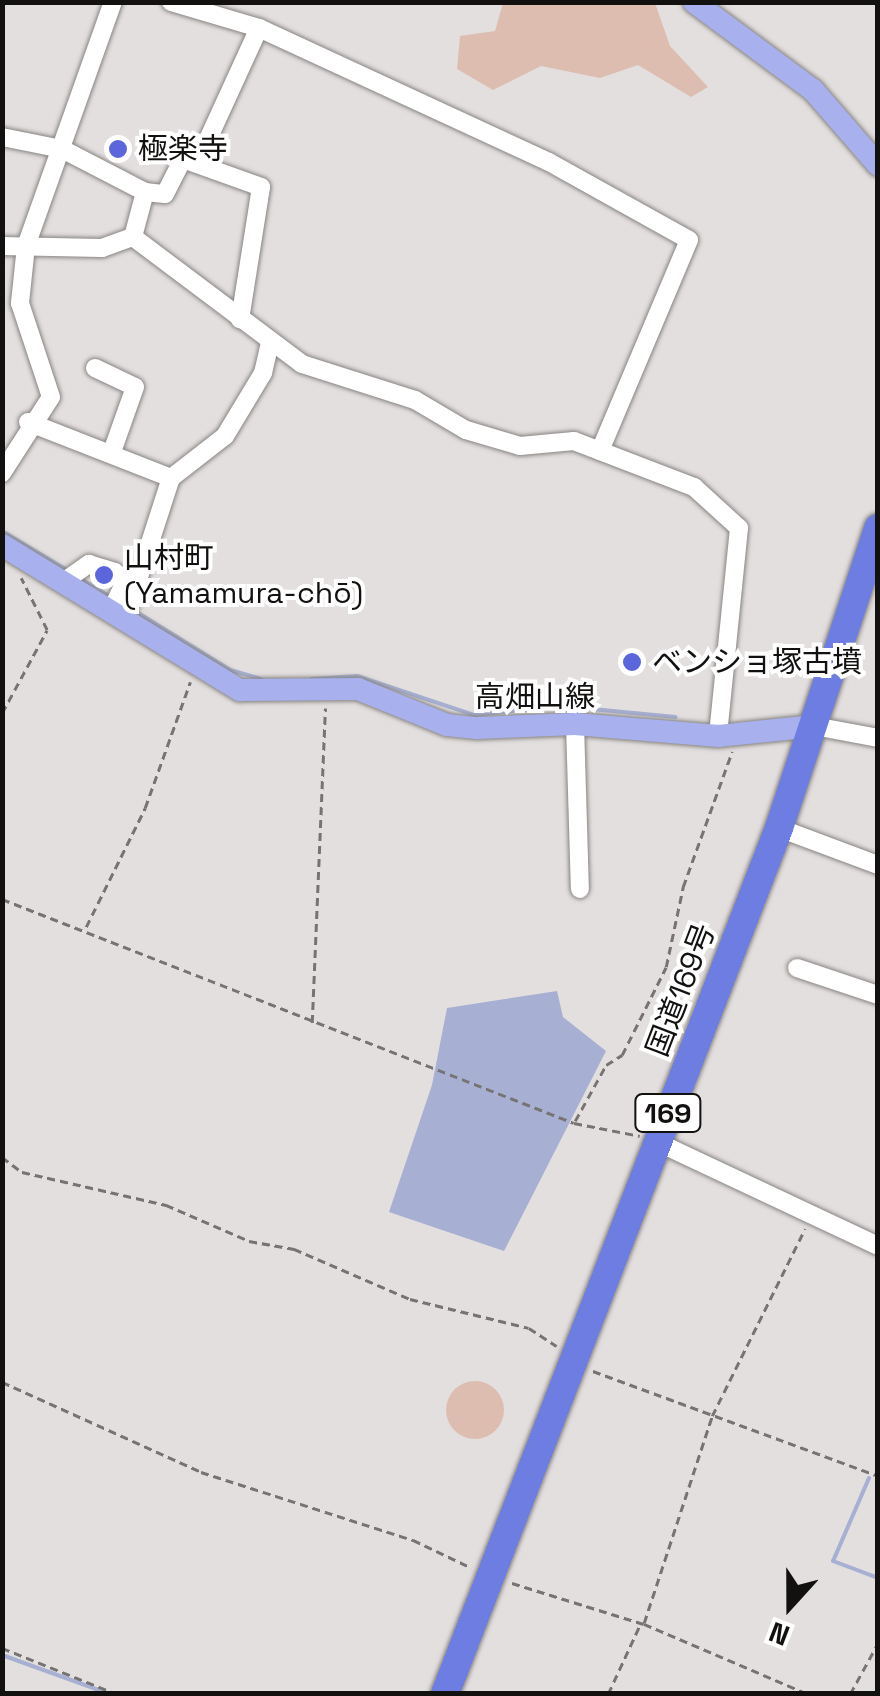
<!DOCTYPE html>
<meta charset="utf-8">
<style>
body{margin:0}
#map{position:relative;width:880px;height:1696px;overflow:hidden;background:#e3dfde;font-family:"Space Grotesk","Noto Sans JP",sans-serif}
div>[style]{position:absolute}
.green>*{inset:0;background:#ddbdb0}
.round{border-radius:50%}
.water>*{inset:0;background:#a7afd2}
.stream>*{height:4px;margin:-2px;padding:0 2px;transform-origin:2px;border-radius:2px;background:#a7afd2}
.path>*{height:2.5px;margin-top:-1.25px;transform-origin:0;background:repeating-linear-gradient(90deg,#767372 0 8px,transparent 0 13px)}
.roads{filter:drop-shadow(0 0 2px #878482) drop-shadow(0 0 2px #878482)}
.minor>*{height:18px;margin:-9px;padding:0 9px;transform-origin:9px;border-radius:9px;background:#fff}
.major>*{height:22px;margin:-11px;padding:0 11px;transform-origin:11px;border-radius:11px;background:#a8b1ee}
.highway>*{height:28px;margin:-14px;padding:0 14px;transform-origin:14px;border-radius:14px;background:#6e7de2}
.dots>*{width:28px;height:28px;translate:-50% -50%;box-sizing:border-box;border:5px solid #fff;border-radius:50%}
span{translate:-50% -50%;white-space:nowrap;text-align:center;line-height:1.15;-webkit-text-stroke:8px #fff;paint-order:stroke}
.shield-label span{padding:2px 8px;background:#fff;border:2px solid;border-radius:8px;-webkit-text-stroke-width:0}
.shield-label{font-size:28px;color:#121110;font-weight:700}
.poi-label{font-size:30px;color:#121110}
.left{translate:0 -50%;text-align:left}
.street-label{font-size:30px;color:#121110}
.frame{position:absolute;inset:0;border:5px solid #121110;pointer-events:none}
.north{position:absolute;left:740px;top:1556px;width:100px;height:100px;-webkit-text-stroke:8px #fff;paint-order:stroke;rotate:201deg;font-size:28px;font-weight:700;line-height:40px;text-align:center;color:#121110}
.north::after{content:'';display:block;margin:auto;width:35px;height:45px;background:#121110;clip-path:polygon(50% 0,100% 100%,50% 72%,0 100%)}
</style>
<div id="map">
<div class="green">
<i style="clip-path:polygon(503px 3px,655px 3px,670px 46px,708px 87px,691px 97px,638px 65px,600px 78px,541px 66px,493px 90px,457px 69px,460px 36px,495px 31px)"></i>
<i class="round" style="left:446px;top:1381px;width:58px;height:58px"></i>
</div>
<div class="water">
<i style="clip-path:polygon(557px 991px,563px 1017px,606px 1051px,504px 1251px,389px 1212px,432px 1085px,447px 1008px)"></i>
</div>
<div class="stream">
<i style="left:2px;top:531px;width:76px;rotate:31deg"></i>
<i style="left:79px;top:578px;width:35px;rotate:31deg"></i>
<i style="left:135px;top:611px;width:112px;rotate:31.8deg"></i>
<i style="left:230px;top:670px;width:33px;rotate:16deg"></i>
<i style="left:311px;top:679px;width:46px;rotate:-3.7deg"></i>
<i style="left:357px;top:676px;width:123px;rotate:18.4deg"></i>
<i style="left:474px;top:715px;width:87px;rotate:-5.9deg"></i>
<i style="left:561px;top:706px;width:115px;rotate:5.5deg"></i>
<i style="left:869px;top:1478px;width:90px;rotate:113.4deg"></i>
<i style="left:833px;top:1561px;width:48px;rotate:20.7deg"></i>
<i style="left:878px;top:1629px;width:4px;rotate:90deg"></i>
<i style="left:2px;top:1655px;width:115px;rotate:19.9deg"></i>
</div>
<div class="path">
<i style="left:2px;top:713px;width:94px;rotate:-61.5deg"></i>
<i style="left:47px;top:630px;width:58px;rotate:-116.6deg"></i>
<i style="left:2px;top:899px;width:614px;rotate:21.39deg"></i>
<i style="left:574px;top:1123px;width:67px;rotate:11.1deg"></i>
<i style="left:86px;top:927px;width:133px;rotate:-63.6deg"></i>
<i style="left:145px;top:808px;width:134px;rotate:-70.3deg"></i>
<i style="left:312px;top:1023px;width:315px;rotate:-87.6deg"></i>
<i style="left:575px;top:1121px;width:64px;rotate:-61deg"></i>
<i style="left:606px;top:1065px;width:19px;rotate:-32deg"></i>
<i style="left:622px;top:1055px;width:98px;rotate:-63.4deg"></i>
<i style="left:666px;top:967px;width:82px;rotate:-78deg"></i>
<i style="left:683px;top:887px;width:144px;rotate:-70.1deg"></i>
<i style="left:2px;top:1157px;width:25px;rotate:37deg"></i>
<i style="left:22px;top:1172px;width:148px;rotate:12.9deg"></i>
<i style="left:166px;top:1205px;width:90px;rotate:23.4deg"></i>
<i style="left:249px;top:1241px;width:46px;rotate:10.1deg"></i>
<i style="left:294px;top:1249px;width:126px;rotate:23.3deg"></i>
<i style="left:410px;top:1299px;width:122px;rotate:13.7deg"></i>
<i style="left:529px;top:1328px;width:33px;rotate:33deg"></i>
<i style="left:593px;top:1371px;width:304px;rotate:20.2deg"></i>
<i style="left:2px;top:1382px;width:218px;rotate:24.3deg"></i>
<i style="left:201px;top:1472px;width:223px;rotate:17.8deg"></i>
<i style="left:413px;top:1540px;width:65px;rotate:25.4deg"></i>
<i style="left:512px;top:1583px;width:138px;rotate:17.3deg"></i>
<i style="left:644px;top:1624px;width:178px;rotate:23.1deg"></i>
<i style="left:644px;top:1623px;width:218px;rotate:-71.8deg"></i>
<i style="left:712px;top:1416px;width:209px;rotate:-63.6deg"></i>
<i style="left:2px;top:1648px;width:124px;rotate:21.8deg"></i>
<i style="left:608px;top:1694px;width:74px;rotate:-65.2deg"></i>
<i style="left:850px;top:1694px;width:58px;rotate:-61.2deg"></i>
</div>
<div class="roads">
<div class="minor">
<i style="left:171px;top:2px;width:92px;rotate:16.5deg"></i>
<i style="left:259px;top:28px;width:319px;rotate:24.8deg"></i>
<i style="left:549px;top:162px;width:160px;rotate:29.1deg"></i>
<i style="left:689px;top:240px;width:229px;rotate:112.9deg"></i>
<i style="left:2px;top:137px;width:61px;rotate:11.3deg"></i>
<i style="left:62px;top:149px;width:93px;rotate:27.4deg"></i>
<i style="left:145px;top:192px;width:20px;rotate:6deg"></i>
<i style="left:165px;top:194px;width:39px;rotate:-63deg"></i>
<i style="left:183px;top:159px;width:83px;rotate:19.7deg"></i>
<i style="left:261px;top:187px;width:134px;rotate:99deg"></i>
<i style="left:199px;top:159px;width:144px;rotate:-65.4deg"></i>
<i style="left:133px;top:237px;width:47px;rotate:-75.1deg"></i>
<i style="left:2px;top:246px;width:100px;rotate:1.1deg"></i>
<i style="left:102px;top:248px;width:33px;rotate:-20deg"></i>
<i style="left:133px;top:237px;width:211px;rotate:36.9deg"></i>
<i style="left:302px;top:364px;width:119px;rotate:17.7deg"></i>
<i style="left:415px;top:400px;width:59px;rotate:30.5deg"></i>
<i style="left:466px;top:430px;width:56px;rotate:16.5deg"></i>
<i style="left:520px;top:446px;width:54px;rotate:-5.3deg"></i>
<i style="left:574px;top:441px;width:129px;rotate:21deg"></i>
<i style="left:694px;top:487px;width:61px;rotate:42.3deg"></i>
<i style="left:739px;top:528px;width:209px;rotate:95.8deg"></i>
<i style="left:95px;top:368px;width:44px;rotate:25.4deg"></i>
<i style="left:135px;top:387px;width:69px;rotate:109.5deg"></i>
<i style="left:28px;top:422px;width:154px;rotate:21.4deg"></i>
<i style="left:2px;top:473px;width:90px;rotate:-57.2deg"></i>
<i style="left:51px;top:397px;width:99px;rotate:-108.3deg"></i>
<i style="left:20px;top:303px;width:57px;rotate:-84deg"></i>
<i style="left:26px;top:246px;width:259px;rotate:-70.4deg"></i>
<i style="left:63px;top:582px;width:32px;rotate:-35deg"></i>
<i style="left:89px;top:564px;width:27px;rotate:17deg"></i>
<i style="left:115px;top:572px;width:14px;rotate:45deg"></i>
<i style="left:125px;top:582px;width:32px;rotate:116deg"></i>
<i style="left:125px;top:620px;width:149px;rotate:-72.1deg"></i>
<i style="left:171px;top:478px;width:68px;rotate:-37.9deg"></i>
<i style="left:225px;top:436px;width:74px;rotate:-58.9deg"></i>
<i style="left:263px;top:373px;width:32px;rotate:-77deg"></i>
<i style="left:575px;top:724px;width:165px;rotate:88.3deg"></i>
<i style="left:814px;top:726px;width:65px;rotate:10.6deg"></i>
<i style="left:779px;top:828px;width:106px;rotate:20.5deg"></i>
<i style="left:797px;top:968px;width:85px;rotate:18.4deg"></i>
<i style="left:657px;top:1142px;width:244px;rotate:25.2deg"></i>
</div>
<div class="major">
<i style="left:694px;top:2px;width:148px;rotate:36.5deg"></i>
<i style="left:813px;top:90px;width:99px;rotate:49.1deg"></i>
<i style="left:2px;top:545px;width:279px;rotate:31.4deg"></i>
<i style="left:240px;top:690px;width:118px;rotate:-0.5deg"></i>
<i style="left:358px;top:689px;width:96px;rotate:22deg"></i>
<i style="left:447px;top:725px;width:30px;rotate:6deg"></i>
<i style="left:477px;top:728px;width:98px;rotate:-2.3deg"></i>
<i style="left:575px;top:724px;width:144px;rotate:4.8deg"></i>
<i style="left:718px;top:736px;width:97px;rotate:-5.9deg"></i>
</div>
<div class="highway">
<i style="left:445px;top:1694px;width:928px;rotate:-68.91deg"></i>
<i style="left:779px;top:828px;width:316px;rotate:-71.7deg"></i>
</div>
</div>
<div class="dots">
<i style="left:118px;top:149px;background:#5b66dd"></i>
<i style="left:104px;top:575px;background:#5b66dd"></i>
<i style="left:632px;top:662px;background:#5b66dd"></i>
</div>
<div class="shield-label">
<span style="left:668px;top:1113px">169</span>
</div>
<div class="poi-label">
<span class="left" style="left:138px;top:149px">極楽寺</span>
<span class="left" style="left:124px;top:575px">山村町<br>(Yamamura-chō)</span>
<span class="left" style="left:652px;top:662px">ベンショ塚古墳</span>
</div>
<div class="street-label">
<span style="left:535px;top:697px">高畑山線</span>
<span style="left:681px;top:990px;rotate:-69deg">国道169号</span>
</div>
<div class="frame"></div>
<div class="north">N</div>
</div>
